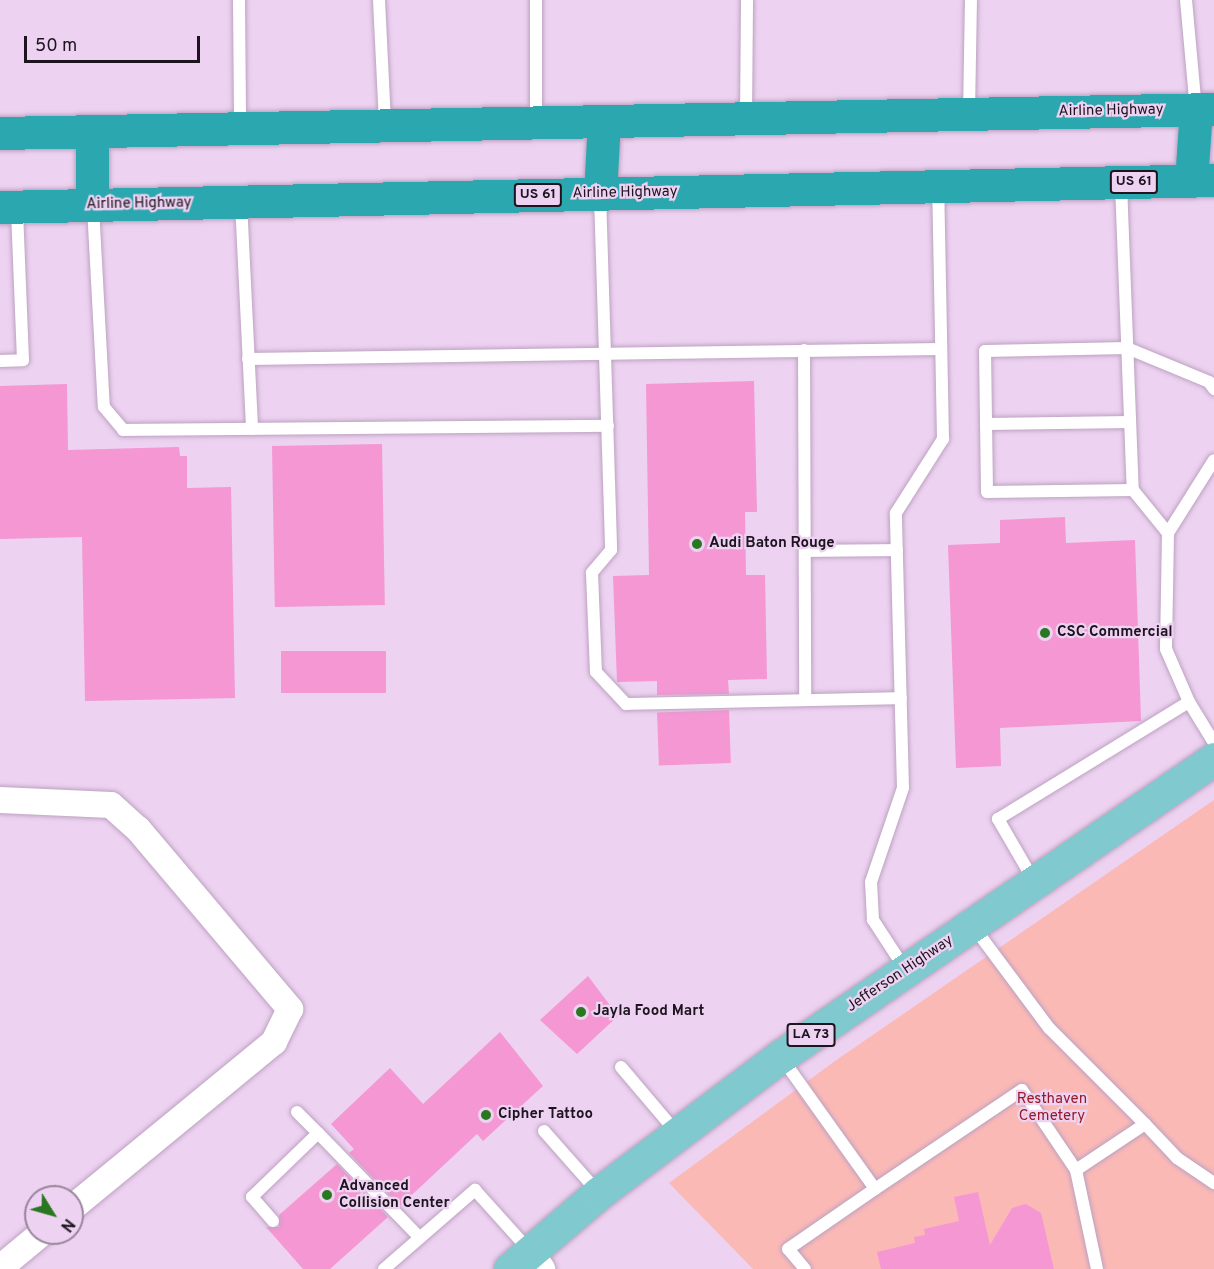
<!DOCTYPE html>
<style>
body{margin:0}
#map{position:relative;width:1214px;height:1269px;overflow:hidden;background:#edd2f1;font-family:Overpass,sans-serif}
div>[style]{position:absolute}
.green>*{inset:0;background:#fbb9b6}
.building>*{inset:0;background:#f497d3;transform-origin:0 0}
.roads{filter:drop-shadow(0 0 2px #bca2c0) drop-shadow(0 0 2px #bca2c0)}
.lane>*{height:12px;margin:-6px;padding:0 6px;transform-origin:6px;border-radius:6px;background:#fff}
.street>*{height:26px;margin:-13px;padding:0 13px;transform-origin:13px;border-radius:13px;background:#fff}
.primary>*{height:33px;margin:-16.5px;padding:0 16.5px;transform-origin:16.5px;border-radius:16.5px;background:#80cacf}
.highway>*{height:33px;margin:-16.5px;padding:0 16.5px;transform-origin:16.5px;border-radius:16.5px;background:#2ba7af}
.dots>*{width:16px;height:16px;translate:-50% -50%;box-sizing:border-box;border:3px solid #edd2f1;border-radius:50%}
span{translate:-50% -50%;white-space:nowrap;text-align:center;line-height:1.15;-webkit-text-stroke:4.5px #edd2f1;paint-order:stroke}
.shield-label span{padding:2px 4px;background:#edd2f1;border:2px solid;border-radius:4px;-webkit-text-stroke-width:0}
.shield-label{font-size:14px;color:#1d141f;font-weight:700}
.street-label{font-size:15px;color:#1d141f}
.poi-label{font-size:15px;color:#1d141f;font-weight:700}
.left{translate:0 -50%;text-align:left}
.park-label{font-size:15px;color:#961b28}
.north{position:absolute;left:24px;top:1185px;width:60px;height:60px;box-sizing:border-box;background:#edd2f1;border:2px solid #9a869d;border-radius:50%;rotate:127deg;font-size:16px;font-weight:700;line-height:24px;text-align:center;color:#1d141f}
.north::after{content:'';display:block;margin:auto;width:21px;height:27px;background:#297720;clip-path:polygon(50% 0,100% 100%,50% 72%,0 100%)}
.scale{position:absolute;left:24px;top:36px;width:176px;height:27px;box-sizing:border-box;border:3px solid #1d141f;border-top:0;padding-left:8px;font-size:18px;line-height:21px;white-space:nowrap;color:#1d141f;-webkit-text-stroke:4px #edd2f1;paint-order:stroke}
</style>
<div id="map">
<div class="green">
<i style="clip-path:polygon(1214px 800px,1214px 1269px,753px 1269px,669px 1183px,835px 1061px)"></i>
</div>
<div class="building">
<i style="clip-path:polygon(754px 381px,757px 512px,745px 512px,746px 575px,765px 575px,767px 679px,728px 680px,729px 694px,657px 695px,657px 681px,617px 682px,613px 576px,649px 575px,646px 384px)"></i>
<i style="clip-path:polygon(67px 384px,68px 450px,179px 447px,180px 456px,187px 456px,187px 488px,231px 487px,235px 698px,85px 701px,82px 537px,0 539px,0 386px)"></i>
<i style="left:382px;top:444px;width:161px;height:110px;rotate:89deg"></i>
<i style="clip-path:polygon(1065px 517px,1066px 543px,1135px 540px,1141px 721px,1000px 728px,1001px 766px,956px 768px,948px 545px,1000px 543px,1000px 520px)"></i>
<i style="left:386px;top:651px;width:42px;height:105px;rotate:90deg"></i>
<i style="left:729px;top:710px;width:53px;height:72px;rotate:88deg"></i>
<i style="clip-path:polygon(588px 976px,618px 1016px,577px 1054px,540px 1020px)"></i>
<i style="clip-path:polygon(500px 1032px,543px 1086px,483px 1141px,477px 1134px,400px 1206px,349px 1153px,354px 1149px,331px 1124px,390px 1068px,423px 1104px)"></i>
<i style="clip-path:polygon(337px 1164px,388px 1217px,330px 1269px,303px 1269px,266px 1227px,279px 1227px,279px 1215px)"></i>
<i style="clip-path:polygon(978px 1192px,990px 1245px,1012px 1208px,1026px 1204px,1041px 1213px,1054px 1269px,881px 1269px,877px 1252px,915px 1243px,914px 1237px,925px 1235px,924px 1229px,959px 1221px,954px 1197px)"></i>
</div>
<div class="roads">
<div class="lane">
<i style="left:239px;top:0;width:127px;rotate:89.5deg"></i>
<i style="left:379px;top:0;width:124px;rotate:87.2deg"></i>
<i style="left:1186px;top:0;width:109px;rotate:84.8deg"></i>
<i style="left:969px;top:113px;width:113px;rotate:-89deg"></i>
<i style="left:746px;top:117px;width:117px;rotate:-89.5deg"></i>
<i style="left:536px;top:121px;width:121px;rotate:-90deg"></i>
<i style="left:1121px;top:184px;width:306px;rotate:87.8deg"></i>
<i style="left:1133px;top:490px;width:55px;rotate:50.9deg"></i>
<i style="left:1168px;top:533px;width:116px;rotate:91deg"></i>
<i style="left:1166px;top:649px;width:58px;rotate:66.5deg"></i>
<i style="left:600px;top:195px;width:355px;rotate:88.2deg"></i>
<i style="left:611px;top:550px;width:30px;rotate:130deg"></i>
<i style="left:592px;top:573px;width:99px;rotate:87.7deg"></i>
<i style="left:596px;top:672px;width:44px;rotate:46.8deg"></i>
<i style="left:626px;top:704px;width:275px;rotate:-1.2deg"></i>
<i style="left:241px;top:202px;width:227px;rotate:87.2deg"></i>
<i style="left:93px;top:207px;width:200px;rotate:86.9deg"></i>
<i style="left:104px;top:407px;width:30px;rotate:50deg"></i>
<i style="left:123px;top:430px;width:485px;rotate:-0.5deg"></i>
<i style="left:804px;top:350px;width:350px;rotate:89.8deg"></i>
<i style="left:248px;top:359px;width:693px;rotate:-0.83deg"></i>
<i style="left:0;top:361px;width:23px;rotate:-2deg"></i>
<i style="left:23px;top:360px;width:152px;rotate:-92.3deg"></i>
<i style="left:986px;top:424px;width:144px;rotate:-0.8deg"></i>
<i style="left:1133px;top:490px;width:146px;rotate:179.2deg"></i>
<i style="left:987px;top:492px;width:141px;rotate:-90.8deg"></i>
<i style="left:985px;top:351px;width:142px;rotate:-1.2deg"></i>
<i style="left:1127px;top:348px;width:89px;rotate:22.5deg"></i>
<i style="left:1209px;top:382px;width:9px;rotate:54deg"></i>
<i style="left:1168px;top:533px;width:86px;rotate:-57.8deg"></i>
<i style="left:805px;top:551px;width:92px;rotate:-0.6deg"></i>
<i style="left:1034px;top:881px;width:72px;rotate:-120.1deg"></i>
<i style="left:998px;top:819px;width:224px;rotate:-31.5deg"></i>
<i style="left:1189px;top:702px;width:48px;rotate:58.6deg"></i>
<i style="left:905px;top:969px;width:59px;rotate:-123.1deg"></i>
<i style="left:873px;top:920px;width:38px;rotate:-93deg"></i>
<i style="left:871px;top:882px;width:99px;rotate:-71.2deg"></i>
<i style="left:903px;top:788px;width:275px;rotate:-91.5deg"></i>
<i style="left:896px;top:513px;width:88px;rotate:-57.6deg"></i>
<i style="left:943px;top:439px;width:252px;rotate:-91.1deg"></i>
<i style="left:781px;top:1057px;width:162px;rotate:54.5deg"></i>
<i style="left:875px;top:1189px;width:177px;rotate:-34deg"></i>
<i style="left:1022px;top:1090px;width:97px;rotate:56deg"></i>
<i style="left:1076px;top:1170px;width:83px;rotate:-33.7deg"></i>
<i style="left:1145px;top:1124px;width:136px;rotate:-135deg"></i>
<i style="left:1049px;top:1028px;width:127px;rotate:-126.7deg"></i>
<i style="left:621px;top:1067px;width:87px;rotate:49.7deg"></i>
<i style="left:297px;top:1112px;width:30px;rotate:45deg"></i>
<i style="left:1145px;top:1124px;width:47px;rotate:46.7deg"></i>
<i style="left:1177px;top:1158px;width:45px;rotate:34deg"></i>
<i style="left:544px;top:1131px;width:81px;rotate:48.5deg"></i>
<i style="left:1076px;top:1170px;width:101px;rotate:78deg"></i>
<i style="left:273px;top:1221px;width:32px;rotate:-131deg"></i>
<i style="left:252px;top:1197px;width:92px;rotate:-44.1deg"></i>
<i style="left:318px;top:1133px;width:146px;rotate:45.8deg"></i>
<i style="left:384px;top:1269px;width:121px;rotate:-41deg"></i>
<i style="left:475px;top:1190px;width:81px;rotate:48deg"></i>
<i style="left:805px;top:1269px;width:26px;rotate:-130deg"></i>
<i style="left:788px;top:1249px;width:106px;rotate:-34.6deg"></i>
</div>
<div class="street">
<i style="left:0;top:800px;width:111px;rotate:2.6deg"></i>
<i style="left:111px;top:805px;width:36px;rotate:42deg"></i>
<i style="left:138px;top:829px;width:236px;rotate:49.8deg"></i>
<i style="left:290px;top:1009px;width:37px;rotate:116deg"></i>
<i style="left:274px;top:1042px;width:261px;rotate:140.6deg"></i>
<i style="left:530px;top:1251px;width:22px;rotate:56deg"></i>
<i style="left:0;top:1268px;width:55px;rotate:-39.8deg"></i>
</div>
<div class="primary">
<i style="left:510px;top:1269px;width:117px;rotate:-40.5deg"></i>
<i style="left:599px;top:1193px;width:228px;rotate:-37deg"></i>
<i style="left:781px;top:1056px;width:525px;rotate:-34.45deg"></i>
</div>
<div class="highway">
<i style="left:92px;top:131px;width:74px;rotate:90deg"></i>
<i style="left:0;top:133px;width:1214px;rotate:-1.13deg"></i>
<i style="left:1191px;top:181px;width:72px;rotate:-86deg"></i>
<i style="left:600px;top:194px;width:73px;rotate:-86.9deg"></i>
<i style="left:0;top:207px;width:1214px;rotate:-1.27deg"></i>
</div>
</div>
<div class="dots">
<i style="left:697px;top:544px;background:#297720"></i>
<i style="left:1045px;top:633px;background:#297720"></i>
<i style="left:581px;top:1012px;background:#297720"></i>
<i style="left:486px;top:1115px;background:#297720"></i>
<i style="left:327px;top:1195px;background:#297720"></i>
</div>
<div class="shield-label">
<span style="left:1134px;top:182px">US 61</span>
<span style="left:538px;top:195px">US 61</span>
<span style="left:811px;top:1035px">LA 73</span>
</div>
<div class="street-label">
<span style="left:1111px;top:111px;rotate:-1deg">Airline Highway</span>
<span style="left:625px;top:193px;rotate:-1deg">Airline Highway</span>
<span style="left:139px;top:204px;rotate:-1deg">Airline Highway</span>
<span style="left:900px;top:974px;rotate:-34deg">Jefferson Highway</span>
</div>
<div class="poi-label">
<span class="left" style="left:709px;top:544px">Audi Baton Rouge</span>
<span class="left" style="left:1057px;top:633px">CSC Commercial</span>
<span class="left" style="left:593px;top:1012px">Jayla Food Mart</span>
<span class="left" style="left:498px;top:1115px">Cipher Tattoo</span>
<span class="left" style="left:339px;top:1195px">Advanced<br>Collision Center</span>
</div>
<div class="park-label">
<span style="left:1052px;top:1108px">Resthaven<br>Cemetery</span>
</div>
<div class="north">N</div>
<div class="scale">50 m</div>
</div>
